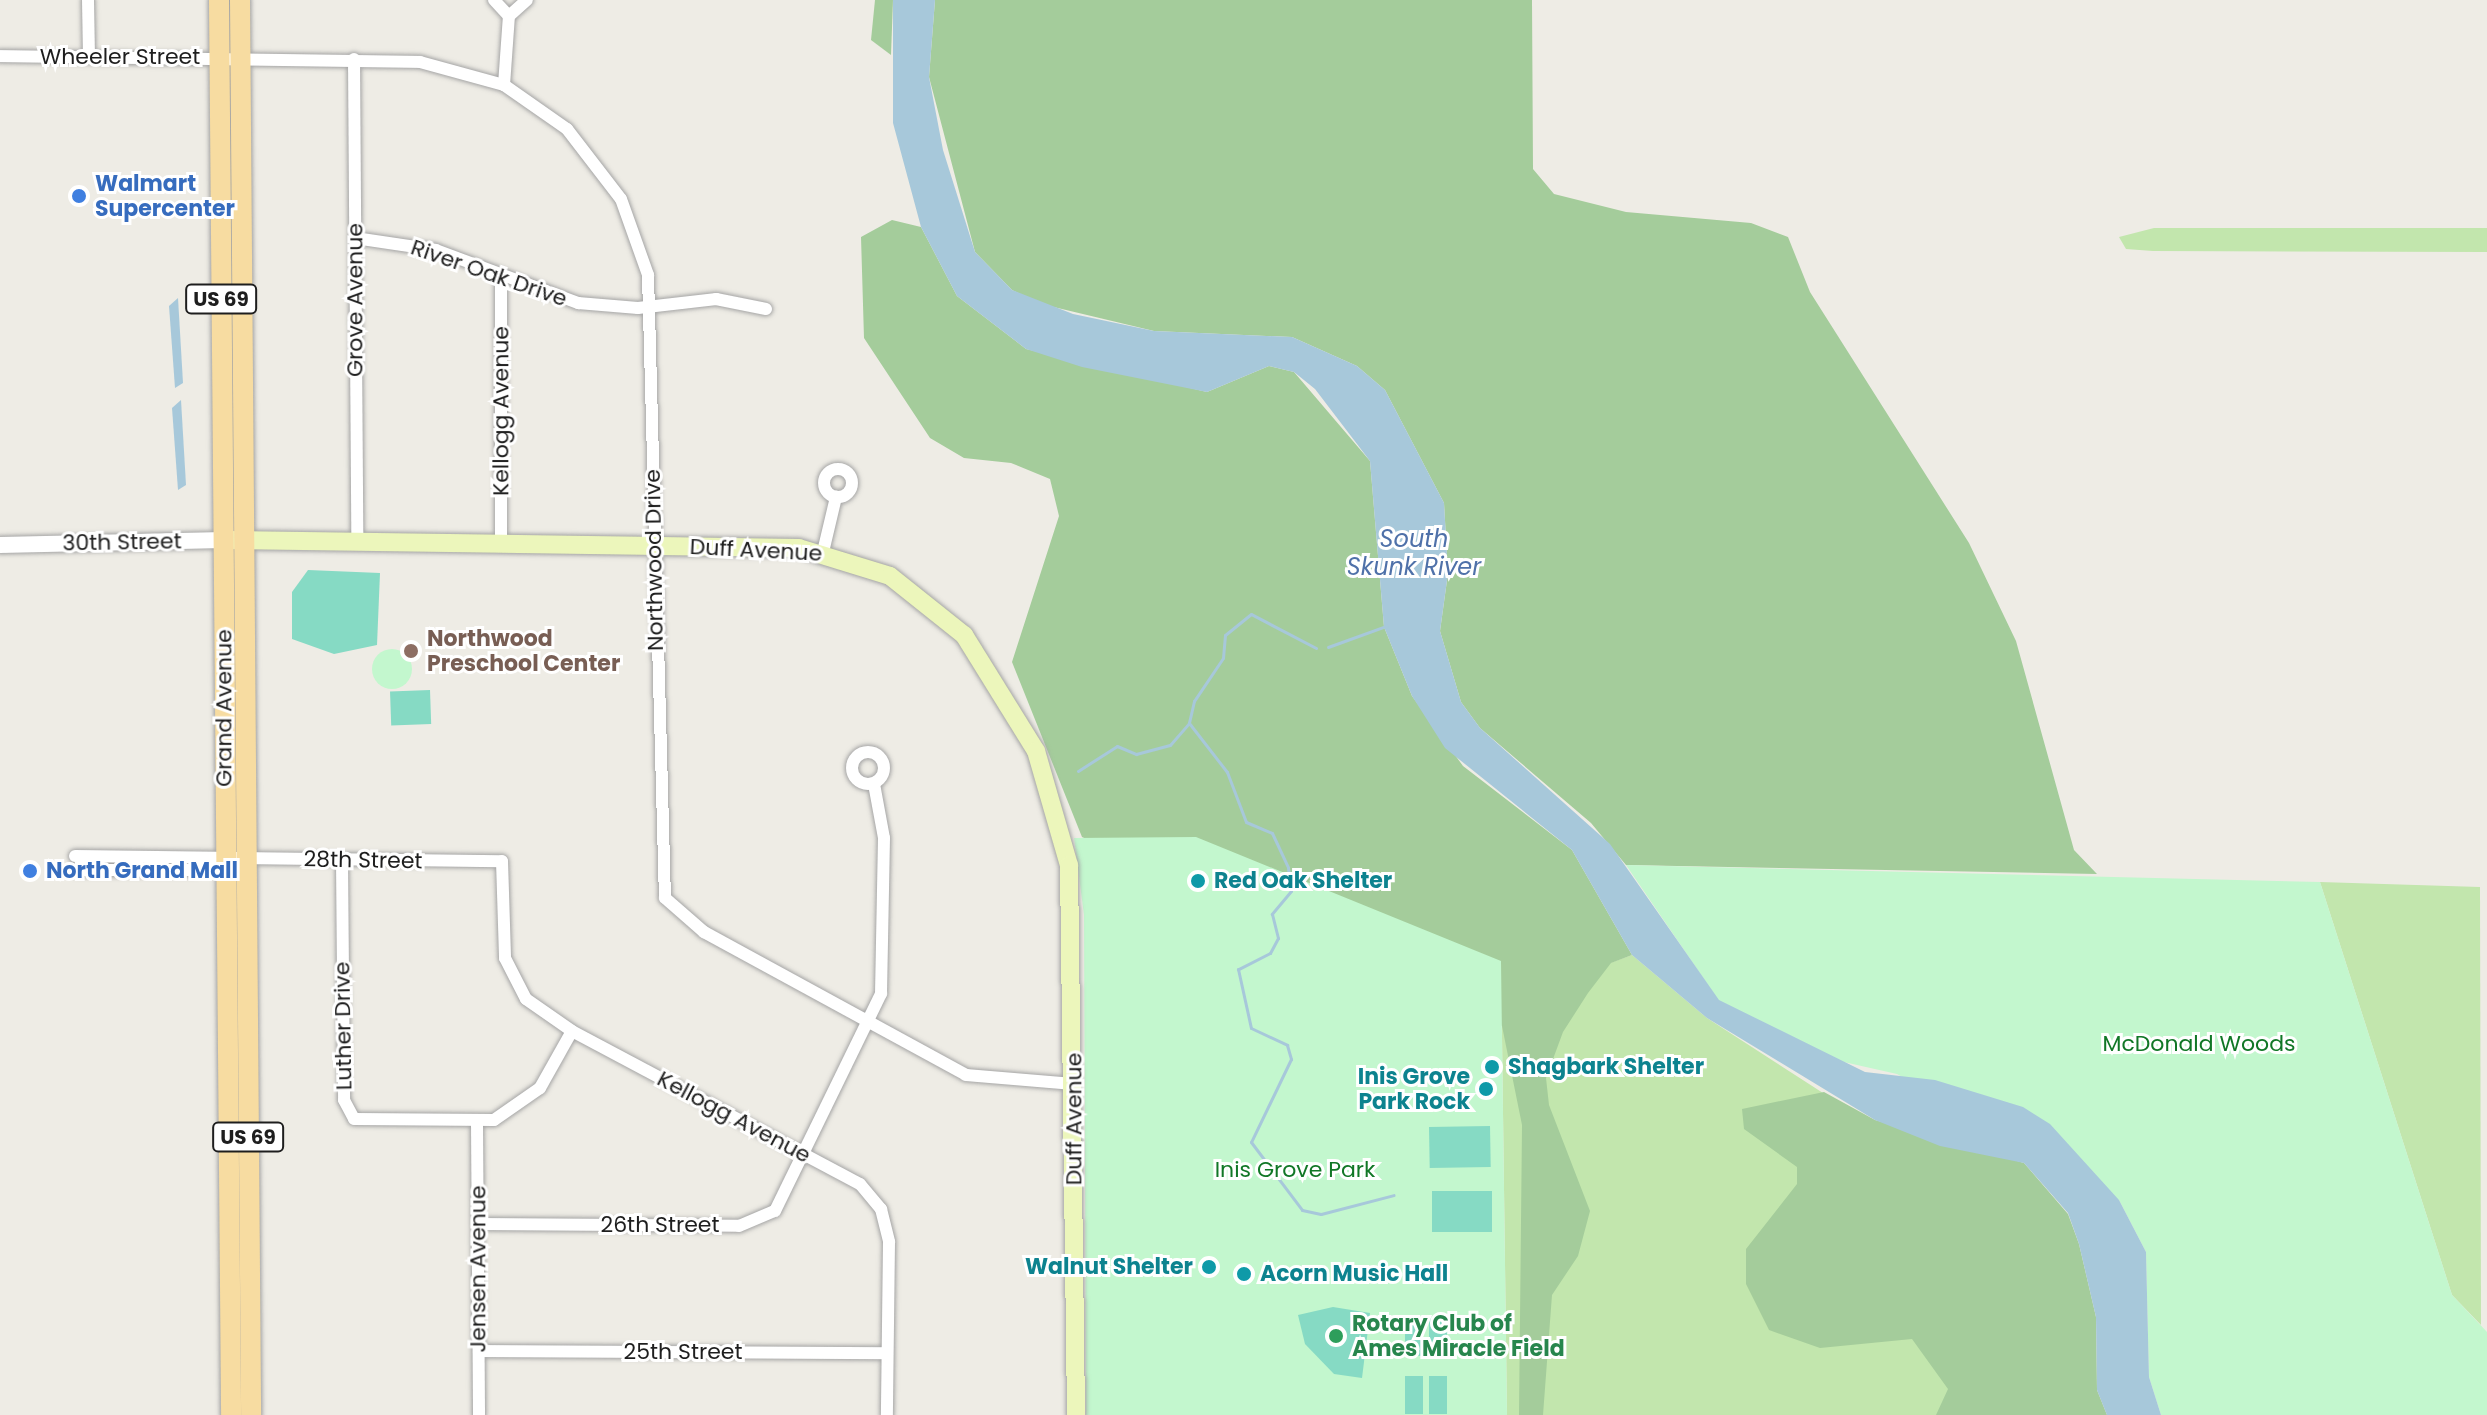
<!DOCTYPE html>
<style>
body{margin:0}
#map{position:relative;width:2487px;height:1415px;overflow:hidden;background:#eeece5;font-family:Poppins,sans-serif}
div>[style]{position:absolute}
.grass>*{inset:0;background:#c2e6ad}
.forest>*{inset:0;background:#a4cc9b}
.park>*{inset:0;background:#c3f7ce}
.round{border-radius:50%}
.pitch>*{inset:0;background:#86dac4;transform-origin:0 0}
.water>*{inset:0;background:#a7c8da}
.stream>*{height:3px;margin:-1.5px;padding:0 1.5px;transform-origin:1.5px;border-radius:1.5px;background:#a7c8da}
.roads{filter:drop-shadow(0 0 2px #a5a5a5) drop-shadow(0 0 2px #a5a5a5)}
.minor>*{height:12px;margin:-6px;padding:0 6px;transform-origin:6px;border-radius:6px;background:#fff}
.minor>.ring{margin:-6px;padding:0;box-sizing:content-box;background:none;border:12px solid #fff;border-radius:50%}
.tertiary>*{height:16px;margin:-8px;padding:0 8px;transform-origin:8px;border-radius:8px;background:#fff}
.secondary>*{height:18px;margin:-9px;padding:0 9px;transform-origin:9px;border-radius:9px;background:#ecf6bb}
.primary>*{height:20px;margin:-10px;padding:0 10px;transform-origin:10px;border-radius:10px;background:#f7dca1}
.dots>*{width:22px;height:22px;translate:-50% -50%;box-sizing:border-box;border:4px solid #fff;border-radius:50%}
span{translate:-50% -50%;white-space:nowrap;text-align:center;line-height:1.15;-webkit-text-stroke:6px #fff;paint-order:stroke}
.shield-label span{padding:2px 6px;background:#fff;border:2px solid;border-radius:6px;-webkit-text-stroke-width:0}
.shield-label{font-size:20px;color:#1e1e1e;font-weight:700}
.street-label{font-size:22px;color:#1e1e1e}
.shop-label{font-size:22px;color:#366cbe;font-weight:700}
.left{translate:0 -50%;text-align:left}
.education-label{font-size:22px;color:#785e54;font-weight:700}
.culture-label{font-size:22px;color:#0d838f;font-weight:700}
.right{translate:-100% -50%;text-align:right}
.park-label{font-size:22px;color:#117726}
.leisure-label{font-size:22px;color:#27864d;font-weight:700}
.water-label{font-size:24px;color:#4f71a9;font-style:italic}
</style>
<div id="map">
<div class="grass">
<i style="clip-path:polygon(2154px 228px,2487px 228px,2487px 252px,2153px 251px,2126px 249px,2119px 237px)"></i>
<i style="clip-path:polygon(2320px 882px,2480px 887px,2481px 1325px,2452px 1295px)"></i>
<i style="clip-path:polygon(1632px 955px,1707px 1018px,1837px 1102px,2026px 1415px,1507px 1415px,1501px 961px,1610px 963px)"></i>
</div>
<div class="forest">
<i style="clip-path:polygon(875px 0,893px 0,891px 55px,871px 40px)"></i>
<i style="clip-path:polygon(935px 0,1532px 0,1533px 169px,1554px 194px,1626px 212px,1751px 223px,1788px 237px,1810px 292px,1969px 543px,2016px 641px,2074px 850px,2097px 874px,1626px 865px,1591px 823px,1480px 728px,1461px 702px,1440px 631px,1448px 573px,1444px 503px,1385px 390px,1357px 366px,1292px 337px,1154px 331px,1041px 304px,1012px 290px,975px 252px,929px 77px)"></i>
<i style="clip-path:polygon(892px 220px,921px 227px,957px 296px,1026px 349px,1207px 392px,1269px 366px,1294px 372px,1370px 461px,1384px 627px,1412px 696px,1463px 766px,1572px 850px,1632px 955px,1611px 963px,1588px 993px,1563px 1032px,1546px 1078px,1549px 1105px,1590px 1211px,1578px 1256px,1552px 1295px,1543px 1415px,1519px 1415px,1522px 1125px,1502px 1026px,1082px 837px,1012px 662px,1059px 516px,1050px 479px,1011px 463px,964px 458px,930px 438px,864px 338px,861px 237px)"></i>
<i style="clip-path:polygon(1824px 1092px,1875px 1120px,2024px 1163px,2068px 1214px,2079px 1244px,2096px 1317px,2097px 1390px,2107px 1415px,1936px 1415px,1948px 1389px,1912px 1339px,1820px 1348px,1769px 1330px,1746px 1284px,1746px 1249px,1797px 1184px,1797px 1167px,1744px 1129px,1742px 1109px)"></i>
</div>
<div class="park">
<i class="round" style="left:372px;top:649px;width:40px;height:40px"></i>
<i style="clip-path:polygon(1196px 837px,1501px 961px,1507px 1415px,1086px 1415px,1084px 915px,1074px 838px)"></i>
<i style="clip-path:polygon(1626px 865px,2320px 882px,2452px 1295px,2487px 1332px,2487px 1415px,2161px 1415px,2149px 1377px,2146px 1252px,2119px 1200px,1897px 1074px,1826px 1058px,1719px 1001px)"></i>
</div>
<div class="pitch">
<i style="clip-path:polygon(308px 570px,380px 573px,377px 645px,334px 654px,292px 639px,292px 592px)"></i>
<i style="left:430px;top:690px;width:34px;height:40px;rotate:88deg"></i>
<i style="left:1490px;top:1126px;width:41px;height:61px;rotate:89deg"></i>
<i style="left:1432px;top:1191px;width:60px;height:41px"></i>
<i style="clip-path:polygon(1333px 1307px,1370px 1313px,1362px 1378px,1334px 1374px,1305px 1344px,1298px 1315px)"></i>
<i style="left:1405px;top:1318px;width:18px;height:38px"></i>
<i style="left:1429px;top:1318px;width:18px;height:38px"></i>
<i style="left:1405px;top:1376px;width:18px;height:38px"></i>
<i style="left:1429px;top:1376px;width:18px;height:38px"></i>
</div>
<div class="water">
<i style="clip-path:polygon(893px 0,935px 0,929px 77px,943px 150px,975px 252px,1012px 290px,1073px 314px,1154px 331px,1292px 337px,1357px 366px,1385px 390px,1444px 503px,1448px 573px,1440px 631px,1461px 702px,1480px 728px,1610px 844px,1719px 1000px,1865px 1072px,1935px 1080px,2023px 1107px,2050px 1124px,2119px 1200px,2146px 1252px,2149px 1377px,2161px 1415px,2107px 1415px,2097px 1390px,2096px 1317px,2079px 1244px,2068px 1213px,2024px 1163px,1940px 1146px,1875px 1120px,1707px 1018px,1632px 955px,1572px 850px,1445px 748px,1412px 696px,1384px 627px,1370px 461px,1315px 389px,1294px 372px,1269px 366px,1207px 392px,1082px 367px,1026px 349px,957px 296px,921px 227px,893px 123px)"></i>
<i style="clip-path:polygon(178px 298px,183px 383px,175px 388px,169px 306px)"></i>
<i style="clip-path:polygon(181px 400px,186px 485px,178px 490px,172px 408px)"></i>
</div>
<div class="stream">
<i style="left:1328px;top:647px;width:62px;rotate:-19.9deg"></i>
<i style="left:1316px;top:648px;width:73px;rotate:-152.4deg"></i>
<i style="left:1251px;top:614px;width:33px;rotate:141deg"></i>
<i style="left:1225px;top:635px;width:23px;rotate:95deg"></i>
<i style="left:1223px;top:658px;width:52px;rotate:124deg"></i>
<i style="left:1194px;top:701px;width:23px;rotate:103deg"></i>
<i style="left:1189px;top:723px;width:62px;rotate:52.2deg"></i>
<i style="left:1227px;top:772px;width:53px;rotate:69.2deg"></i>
<i style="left:1246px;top:822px;width:28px;rotate:23deg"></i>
<i style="left:1272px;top:833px;width:38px;rotate:65deg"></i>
<i style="left:1288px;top:868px;width:23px;rotate:83deg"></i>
<i style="left:1291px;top:891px;width:30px;rotate:130deg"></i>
<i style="left:1272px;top:914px;width:25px;rotate:76deg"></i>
<i style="left:1278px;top:938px;width:17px;rotate:118deg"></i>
<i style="left:1270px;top:953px;width:36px;rotate:153deg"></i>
<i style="left:1238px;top:969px;width:60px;rotate:77.6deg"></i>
<i style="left:1251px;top:1028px;width:40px;rotate:25deg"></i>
<i style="left:1287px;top:1045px;width:15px;rotate:74deg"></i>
<i style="left:1291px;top:1059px;width:92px;rotate:115.7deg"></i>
<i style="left:1251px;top:1142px;width:85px;rotate:53.1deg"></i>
<i style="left:1302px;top:1210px;width:19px;rotate:12deg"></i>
<i style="left:1321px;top:1214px;width:75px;rotate:-14.6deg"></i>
<i style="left:1078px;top:771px;width:46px;rotate:-32.7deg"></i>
<i style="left:1117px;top:746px;width:21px;rotate:23deg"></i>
<i style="left:1136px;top:754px;width:35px;rotate:-15deg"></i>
<i style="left:1170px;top:745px;width:29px;rotate:-49deg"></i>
</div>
<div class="roads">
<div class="minor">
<i style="left:88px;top:0;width:57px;rotate:89deg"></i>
<i style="left:494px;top:0;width:22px;rotate:47deg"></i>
<i style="left:509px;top:16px;width:24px;rotate:-42deg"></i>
<i style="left:0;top:56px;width:420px;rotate:0.8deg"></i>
<i style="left:420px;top:62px;width:87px;rotate:15.3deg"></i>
<i style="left:504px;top:85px;width:77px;rotate:34.9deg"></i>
<i style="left:567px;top:129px;width:88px;rotate:52.4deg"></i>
<i style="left:621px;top:199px;width:81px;rotate:70.4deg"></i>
<i style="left:648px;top:275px;width:623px;rotate:88.44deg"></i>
<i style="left:665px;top:898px;width:52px;rotate:41.1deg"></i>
<i style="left:704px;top:932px;width:298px;rotate:28.6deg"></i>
<i style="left:966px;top:1075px;width:108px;rotate:4.8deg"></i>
<i style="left:354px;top:59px;width:482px;rotate:89.6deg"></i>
<i style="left:504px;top:85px;width:69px;rotate:-85.9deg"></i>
<i style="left:355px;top:238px;width:82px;rotate:8.4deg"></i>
<i style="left:436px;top:250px;width:152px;rotate:20.5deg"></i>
<i style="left:578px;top:303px;width:60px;rotate:4.8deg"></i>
<i style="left:638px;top:308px;width:79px;rotate:-6.6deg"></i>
<i style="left:716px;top:299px;width:51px;rotate:11.3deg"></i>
<i style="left:501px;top:278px;width:265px;rotate:90deg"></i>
<i class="ring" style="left:824px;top:469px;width:16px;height:16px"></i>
<i style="left:823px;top:552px;width:57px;rotate:-76.7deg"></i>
<i class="ring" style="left:852px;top:752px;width:20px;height:20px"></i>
<i style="left:75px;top:856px;width:427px;rotate:0.7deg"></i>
<i style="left:502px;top:861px;width:97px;rotate:88.2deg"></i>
<i style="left:505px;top:958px;width:46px;rotate:62.9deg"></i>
<i style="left:526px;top:999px;width:56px;rotate:34.8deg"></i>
<i style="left:572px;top:1031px;width:326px;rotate:28deg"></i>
<i style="left:860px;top:1184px;width:33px;rotate:50deg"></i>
<i style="left:881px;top:1209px;width:34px;rotate:76deg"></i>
<i style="left:889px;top:1242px;width:173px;rotate:90.7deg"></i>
<i style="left:342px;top:860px;width:240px;rotate:89.5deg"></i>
<i style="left:344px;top:1100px;width:21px;rotate:62deg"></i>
<i style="left:354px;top:1119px;width:140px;rotate:0.4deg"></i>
<i style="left:494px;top:1120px;width:56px;rotate:-34.8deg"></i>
<i style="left:540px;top:1088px;width:65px;rotate:-60.7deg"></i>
<i style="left:75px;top:870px;width:120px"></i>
<i style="left:195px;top:870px;width:20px;rotate:-30deg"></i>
<i style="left:477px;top:1123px;width:292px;rotate:89.6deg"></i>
<i style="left:478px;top:1224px;width:261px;rotate:0.4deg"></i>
<i style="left:739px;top:1226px;width:39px;rotate:-23deg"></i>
<i style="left:775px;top:1211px;width:242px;rotate:-64deg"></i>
<i style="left:881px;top:994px;width:156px;rotate:-88.9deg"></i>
<i style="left:884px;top:838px;width:55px;rotate:-100.5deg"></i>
<i style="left:479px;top:1351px;width:408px;rotate:0.3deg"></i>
</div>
<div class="tertiary">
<i style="left:0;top:545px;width:224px;rotate:-1.3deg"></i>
</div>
<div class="secondary">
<i style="left:230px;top:540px;width:569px;rotate:0.81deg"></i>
<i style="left:799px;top:548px;width:95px;rotate:17.1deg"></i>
<i style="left:890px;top:576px;width:95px;rotate:38.6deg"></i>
<i style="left:964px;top:635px;width:137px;rotate:58.2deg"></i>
<i style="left:1036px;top:751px;width:119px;rotate:73.9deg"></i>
<i style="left:1069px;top:865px;width:550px;rotate:89.27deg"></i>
</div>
<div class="primary">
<i style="left:219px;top:0;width:1415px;rotate:89.51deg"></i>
<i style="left:240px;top:0;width:1415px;rotate:89.55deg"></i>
</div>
</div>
<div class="dots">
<i style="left:79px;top:196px;background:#3f7fe0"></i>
<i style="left:411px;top:651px;background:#8d6e63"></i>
<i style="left:30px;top:871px;background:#3f7fe0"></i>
<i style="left:1198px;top:881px;background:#0f9aa8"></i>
<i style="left:1492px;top:1067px;background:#0f9aa8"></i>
<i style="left:1486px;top:1089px;background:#0f9aa8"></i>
<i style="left:1209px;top:1267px;background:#0f9aa8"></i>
<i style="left:1244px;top:1274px;background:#0f9aa8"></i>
<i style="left:1336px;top:1336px;background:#2e9e5b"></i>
</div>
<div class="shield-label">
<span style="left:221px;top:299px">US 69</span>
<span style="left:248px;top:1137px">US 69</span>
</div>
<div class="street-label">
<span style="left:120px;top:57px">Wheeler Street</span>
<span style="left:489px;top:273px;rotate:19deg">River Oak Drive</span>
<span style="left:355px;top:300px;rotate:-90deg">Grove Avenue</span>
<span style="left:501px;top:411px;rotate:-90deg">Kellogg Avenue</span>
<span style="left:122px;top:542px;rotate:-1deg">30th Street</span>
<span style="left:756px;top:550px;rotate:3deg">Duff Avenue</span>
<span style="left:654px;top:560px;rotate:-91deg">Northwood Drive</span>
<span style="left:224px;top:708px;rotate:-90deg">Grand Avenue</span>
<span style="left:363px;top:860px;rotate:1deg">28th Street</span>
<span style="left:343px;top:1026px;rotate:-91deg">Luther Drive</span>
<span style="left:734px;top:1117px;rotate:28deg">Kellogg Avenue</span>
<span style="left:1074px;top:1119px;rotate:-90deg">Duff Avenue</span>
<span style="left:660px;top:1225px">26th Street</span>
<span style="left:478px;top:1269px;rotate:-90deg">Jensen Avenue</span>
<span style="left:683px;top:1352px">25th Street</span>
</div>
<div class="shop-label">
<span class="left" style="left:95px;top:196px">Walmart<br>Supercenter</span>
<span class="left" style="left:46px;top:871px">North Grand Mall</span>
</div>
<div class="education-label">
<span class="left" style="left:427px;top:651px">Northwood<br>Preschool Center</span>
</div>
<div class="culture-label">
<span class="left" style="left:1214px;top:881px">Red Oak Shelter</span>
<span class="left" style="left:1508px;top:1067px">Shagbark Shelter</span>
<span class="right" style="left:1470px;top:1089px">Inis Grove<br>Park Rock</span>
<span class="right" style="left:1193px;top:1267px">Walnut Shelter</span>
<span class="left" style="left:1260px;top:1274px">Acorn Music Hall</span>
</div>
<div class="park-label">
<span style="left:2199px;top:1044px">McDonald Woods</span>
<span style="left:1295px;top:1170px">Inis Grove Park</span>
</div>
<div class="leisure-label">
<span class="left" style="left:1352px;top:1336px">Rotary Club of<br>Ames Miracle Field</span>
</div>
<div class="water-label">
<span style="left:1414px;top:553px">South<br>Skunk River</span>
</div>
</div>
